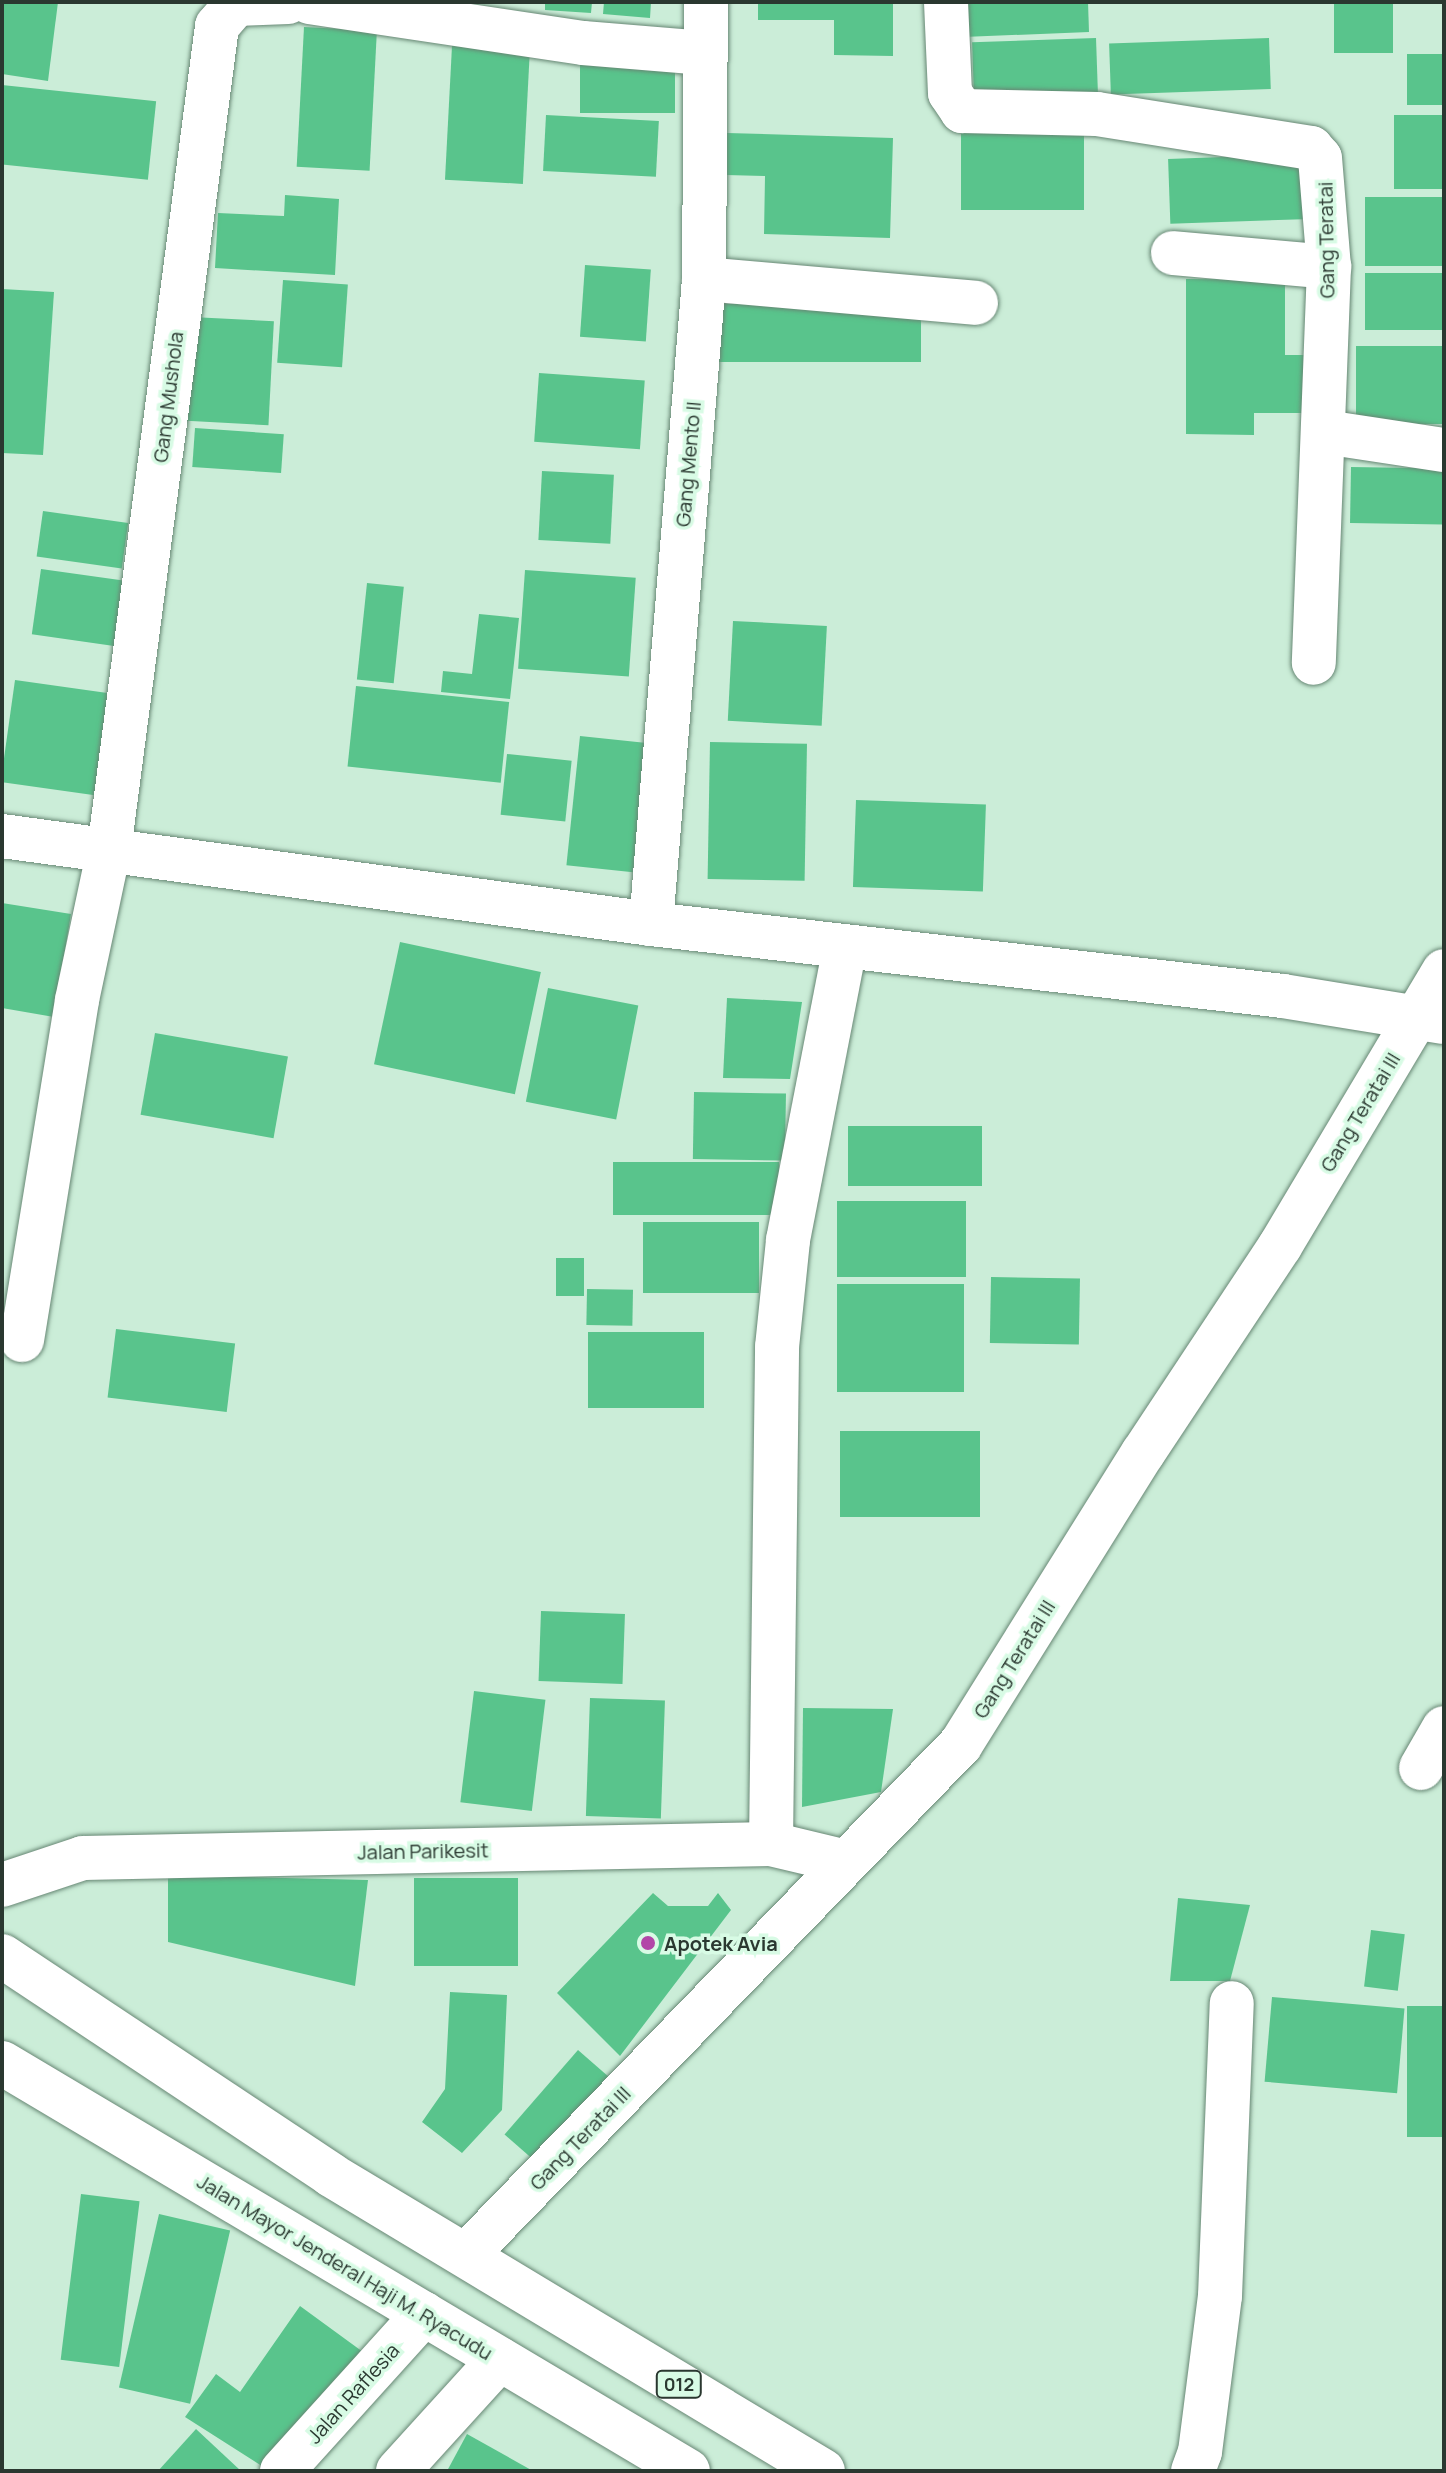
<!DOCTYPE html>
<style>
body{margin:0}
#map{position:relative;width:1446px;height:2473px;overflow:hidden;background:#cbedd8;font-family:Manrope,sans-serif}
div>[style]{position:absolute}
.building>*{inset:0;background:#59c48c;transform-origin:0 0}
.roads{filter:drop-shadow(0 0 2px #678774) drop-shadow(0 0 2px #678774)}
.minor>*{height:44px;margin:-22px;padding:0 22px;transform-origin:22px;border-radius:22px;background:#fff}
.major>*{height:44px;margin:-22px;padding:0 22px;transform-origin:22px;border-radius:22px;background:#fff}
.dots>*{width:22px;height:22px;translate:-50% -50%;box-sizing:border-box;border:4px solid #d8fbe5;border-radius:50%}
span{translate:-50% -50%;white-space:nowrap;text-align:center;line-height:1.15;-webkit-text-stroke:7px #d8fbe5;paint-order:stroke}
.shield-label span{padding:2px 6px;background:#d8fbe5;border:2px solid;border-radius:6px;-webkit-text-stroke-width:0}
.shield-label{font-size:18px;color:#2a3830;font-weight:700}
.street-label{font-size:20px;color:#2a3830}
.poi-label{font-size:20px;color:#2a3830;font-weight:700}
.left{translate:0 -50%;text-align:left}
.frame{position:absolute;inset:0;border:4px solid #2a3830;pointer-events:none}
</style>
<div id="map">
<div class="building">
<i style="clip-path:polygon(2px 2px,58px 2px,48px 81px,2px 74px)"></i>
<i style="clip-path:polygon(545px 2px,592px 2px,591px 13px,545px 10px)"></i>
<i style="clip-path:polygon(604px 2px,651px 2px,650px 18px,603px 14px)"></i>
<i style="clip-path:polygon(758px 2px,893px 2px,893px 56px,834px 55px,834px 20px,758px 20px)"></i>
<i style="clip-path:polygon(961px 2px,1088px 2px,1089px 32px,963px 37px)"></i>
<i style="left:1334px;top:2px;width:59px;height:51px"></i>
<i style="left:304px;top:27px;width:73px;height:140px;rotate:3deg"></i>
<i style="left:1096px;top:38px;width:55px;height:124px;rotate:88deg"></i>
<i style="left:1269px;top:38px;width:51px;height:160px;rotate:88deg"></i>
<i style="left:452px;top:46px;width:78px;height:134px;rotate:3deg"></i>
<i style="left:1407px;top:54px;width:37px;height:51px"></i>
<i style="left:580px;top:56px;width:95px;height:57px"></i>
<i style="left:2px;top:85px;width:155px;height:79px;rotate:6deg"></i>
<i style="left:546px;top:115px;width:113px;height:56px;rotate:3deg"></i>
<i style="left:1394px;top:115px;width:50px;height:74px"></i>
<i style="left:961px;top:116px;width:123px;height:94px"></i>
<i style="clip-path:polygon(727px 133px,893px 138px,890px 238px,764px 234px,765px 176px,726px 175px)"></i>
<i style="left:1308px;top:154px;width:65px;height:140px;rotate:88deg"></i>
<i style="clip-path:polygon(285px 195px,339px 199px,335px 275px,215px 268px,218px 213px,284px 216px)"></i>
<i style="left:1365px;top:197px;width:79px;height:69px"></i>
<i style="left:585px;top:265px;width:66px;height:72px;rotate:4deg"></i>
<i style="left:1365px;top:273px;width:79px;height:57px"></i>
<i style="clip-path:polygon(1186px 279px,1285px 280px,1285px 355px,1315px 355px,1314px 413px,1254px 413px,1254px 435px,1186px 434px)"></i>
<i style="left:283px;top:280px;width:65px;height:83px;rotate:4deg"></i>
<i style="clip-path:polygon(2px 289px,54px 292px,43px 455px,2px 453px)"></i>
<i style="left:715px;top:304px;width:206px;height:58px"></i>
<i style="left:192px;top:317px;width:82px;height:104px;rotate:3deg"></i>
<i style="left:1356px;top:346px;width:88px;height:78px"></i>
<i style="left:539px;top:373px;width:106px;height:69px;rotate:4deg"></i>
<i style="left:195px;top:428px;width:89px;height:39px;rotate:4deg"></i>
<i style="left:1351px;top:467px;width:93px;height:56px;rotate:1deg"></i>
<i style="left:542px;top:471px;width:72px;height:69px;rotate:3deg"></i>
<i style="left:43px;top:511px;width:86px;height:46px;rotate:8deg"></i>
<i style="left:41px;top:569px;width:83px;height:66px;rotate:8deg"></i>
<i style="left:525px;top:570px;width:111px;height:99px;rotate:4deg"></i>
<i style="left:367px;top:583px;width:37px;height:97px;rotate:6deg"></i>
<i style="clip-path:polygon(479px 614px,519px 618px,510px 699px,441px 692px,443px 671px,472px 674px)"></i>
<i style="left:733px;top:621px;width:94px;height:100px;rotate:3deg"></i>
<i style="left:15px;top:680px;width:104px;height:103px;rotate:8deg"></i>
<i style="left:356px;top:686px;width:154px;height:81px;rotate:6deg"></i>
<i style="left:580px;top:736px;width:67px;height:130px;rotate:6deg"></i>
<i style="left:710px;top:742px;width:97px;height:137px;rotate:1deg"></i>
<i style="left:507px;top:754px;width:65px;height:61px;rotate:6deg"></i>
<i style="left:856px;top:800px;width:130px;height:87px;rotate:2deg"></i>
<i style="clip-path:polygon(2px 903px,71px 914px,54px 1017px,2px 1008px)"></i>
<i style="left:400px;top:942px;width:144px;height:125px;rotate:12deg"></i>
<i style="left:548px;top:988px;width:92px;height:116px;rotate:11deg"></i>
<i style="clip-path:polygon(727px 998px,802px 1002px,790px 1079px,723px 1078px)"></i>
<i style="left:155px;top:1033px;width:135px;height:83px;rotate:10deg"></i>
<i style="left:694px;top:1092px;width:92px;height:67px;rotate:1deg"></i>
<i style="left:848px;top:1126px;width:134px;height:60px"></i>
<i style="left:613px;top:1162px;width:166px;height:53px"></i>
<i style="left:837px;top:1201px;width:129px;height:76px"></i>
<i style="left:643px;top:1222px;width:116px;height:71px"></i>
<i style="left:556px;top:1258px;width:28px;height:38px"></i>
<i style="left:991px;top:1277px;width:89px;height:66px;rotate:1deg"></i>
<i style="left:837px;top:1284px;width:127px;height:108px"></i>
<i style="left:587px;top:1289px;width:46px;height:36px;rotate:1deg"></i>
<i style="left:116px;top:1329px;width:120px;height:69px;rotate:7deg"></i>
<i style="left:588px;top:1332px;width:116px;height:76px"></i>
<i style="left:840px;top:1431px;width:140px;height:86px"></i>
<i style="left:541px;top:1611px;width:84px;height:70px;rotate:2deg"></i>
<i style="left:474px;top:1691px;width:72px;height:112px;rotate:7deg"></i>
<i style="left:590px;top:1698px;width:75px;height:118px;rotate:2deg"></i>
<i style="clip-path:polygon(803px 1708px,893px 1709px,881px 1792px,802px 1807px)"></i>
<i style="clip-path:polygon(168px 1875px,368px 1880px,355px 1986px,168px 1942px)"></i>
<i style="left:414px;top:1878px;width:104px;height:88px"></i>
<i style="clip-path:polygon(653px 1893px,668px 1906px,708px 1906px,718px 1893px,731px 1910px,620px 2056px,557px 1993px)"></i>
<i style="clip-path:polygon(1178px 1898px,1250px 1905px,1230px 1981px,1170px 1981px)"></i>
<i style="left:1371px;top:1930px;width:34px;height:57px;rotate:7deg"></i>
<i style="clip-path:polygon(450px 1992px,507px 1995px,502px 2110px,462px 2153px,422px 2122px,445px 2089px)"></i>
<i style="left:1272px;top:1997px;width:133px;height:85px;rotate:5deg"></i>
<i style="left:1407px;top:2006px;width:37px;height:131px"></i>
<i style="left:578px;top:2050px;width:41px;height:112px;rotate:41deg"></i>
<i style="left:81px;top:2194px;width:59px;height:167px;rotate:7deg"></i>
<i style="left:159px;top:2214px;width:73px;height:178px;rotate:13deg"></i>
<i style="clip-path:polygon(300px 2306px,363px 2352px,268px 2470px,185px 2417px,216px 2374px,240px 2392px)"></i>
<i style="clip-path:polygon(196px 2429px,241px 2471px,158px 2471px)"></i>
<i style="clip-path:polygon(467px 2434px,533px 2471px,447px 2471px)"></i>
</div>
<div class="roads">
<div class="minor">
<i style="left:309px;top:2px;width:277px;rotate:8.5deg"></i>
<i style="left:583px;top:43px;width:122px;rotate:4.7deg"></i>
<i style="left:946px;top:2px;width:91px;rotate:87.5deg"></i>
<i style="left:950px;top:93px;width:22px;rotate:56deg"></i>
<i style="left:962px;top:111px;width:135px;rotate:1.3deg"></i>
<i style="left:1097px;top:114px;width:217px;rotate:9deg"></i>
<i style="left:1311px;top:148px;width:13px;rotate:48deg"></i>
<i style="left:1320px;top:158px;width:109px;rotate:85.3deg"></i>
<i style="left:1329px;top:267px;width:396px;rotate:92.2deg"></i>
<i style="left:1173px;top:253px;width:157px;rotate:5.1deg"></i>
<i style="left:704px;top:279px;width:273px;rotate:5deg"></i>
<i style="left:1325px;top:432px;width:120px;rotate:8.6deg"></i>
<i style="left:2px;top:836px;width:655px;rotate:7.72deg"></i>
<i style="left:651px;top:924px;width:636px;rotate:6.5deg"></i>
<i style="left:1283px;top:996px;width:162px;rotate:9.2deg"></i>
<i style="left:651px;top:924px;width:647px;rotate:-85.3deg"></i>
<i style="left:704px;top:279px;width:277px;rotate:-89.6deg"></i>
<i style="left:22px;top:1340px;width:344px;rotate:-80.8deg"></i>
<i style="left:77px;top:1000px;width:153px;rotate:-78deg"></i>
<i style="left:109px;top:850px;width:831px;rotate:-82.53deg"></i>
<i style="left:217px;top:26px;width:29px;rotate:-49deg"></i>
<i style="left:236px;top:4px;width:52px;rotate:-2.2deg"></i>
<i style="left:1421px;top:1768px;width:46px;rotate:-60.1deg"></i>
<i style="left:771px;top:1844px;width:497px;rotate:-89.3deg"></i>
<i style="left:777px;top:1347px;width:108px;rotate:-84.1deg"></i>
<i style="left:788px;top:1240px;width:298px;rotate:-79deg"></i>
<i style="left:2px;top:1885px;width:85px;rotate:-18.4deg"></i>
<i style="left:83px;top:1858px;width:688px;rotate:-1.17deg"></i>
<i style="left:771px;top:1844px;width:77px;rotate:13.5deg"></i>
<i style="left:466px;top:2255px;width:711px;rotate:-45.91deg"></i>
<i style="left:961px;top:1744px;width:343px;rotate:-58deg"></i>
<i style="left:1143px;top:1453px;width:248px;rotate:-56.5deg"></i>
<i style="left:1280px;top:1246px;width:320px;rotate:-59.2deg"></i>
<i style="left:282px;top:2471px;width:212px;rotate:-47.9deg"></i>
<i style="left:398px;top:2471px;width:151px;rotate:-47.7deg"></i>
<i style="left:1193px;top:2471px;width:20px;rotate:-70deg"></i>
<i style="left:1200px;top:2452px;width:157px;rotate:-82.7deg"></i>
<i style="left:1220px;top:2296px;width:293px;rotate:-87.7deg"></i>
</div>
<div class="major">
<i style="left:2px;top:1956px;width:395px;rotate:33.6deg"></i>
<i style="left:331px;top:2175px;width:574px;rotate:31.03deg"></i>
<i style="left:2px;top:2063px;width:798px;rotate:30.74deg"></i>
</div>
</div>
<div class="dots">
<i style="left:648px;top:1943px;background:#b247a8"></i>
</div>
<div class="shield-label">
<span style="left:679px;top:2384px">012</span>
</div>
<div class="street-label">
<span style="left:1326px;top:240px;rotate:-91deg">Gang Teratai</span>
<span style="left:168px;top:397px;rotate:-83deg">Gang Mushola</span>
<span style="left:688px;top:464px;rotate:-85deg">Gang Mento II</span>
<span style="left:1360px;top:1112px;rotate:-59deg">Gang Teratai III</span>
<span style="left:1014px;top:1659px;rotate:-58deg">Gang Teratai III</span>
<span style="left:423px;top:1851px;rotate:-1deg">Jalan Parikesit</span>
<span style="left:580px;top:2138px;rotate:-46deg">Gang Teratai III</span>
<span style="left:345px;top:2267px;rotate:31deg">Jalan Mayor Jenderal Haji M. Ryacudu</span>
<span style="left:353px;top:2393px;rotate:-48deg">Jalan Raflesia</span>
</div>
<div class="poi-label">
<span class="left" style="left:664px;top:1943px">Apotek Avia</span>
</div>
<div class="frame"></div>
</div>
